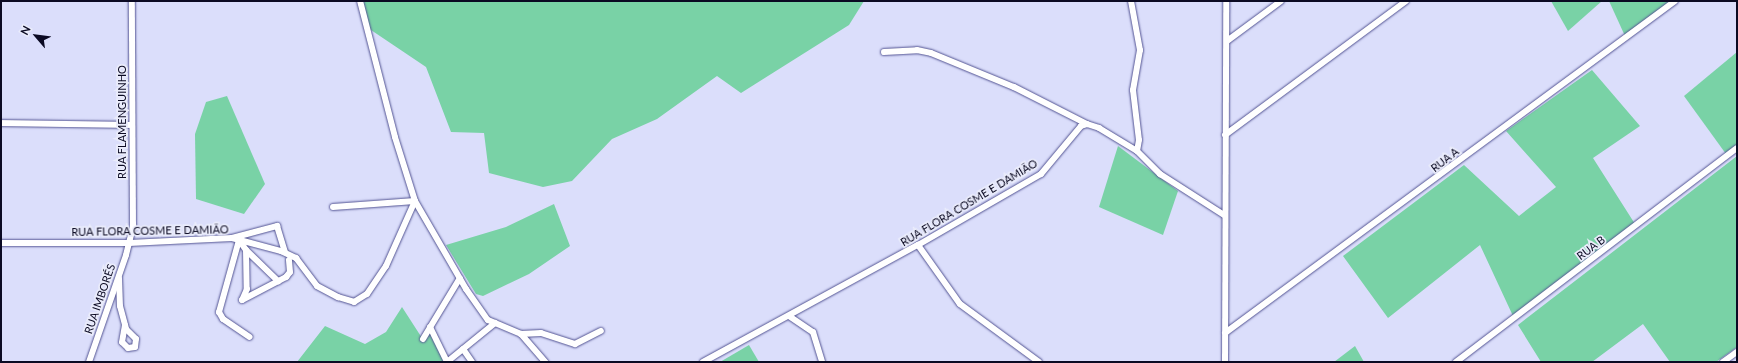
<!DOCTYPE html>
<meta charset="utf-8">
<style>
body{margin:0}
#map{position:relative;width:1738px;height:363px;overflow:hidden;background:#dbdefb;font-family:Lato,sans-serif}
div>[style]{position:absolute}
.green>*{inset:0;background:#79d2a6}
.roads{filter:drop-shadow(0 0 1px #535493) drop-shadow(0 0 1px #535493)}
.minor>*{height:6px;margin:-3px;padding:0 3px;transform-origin:3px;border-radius:3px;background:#fff}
span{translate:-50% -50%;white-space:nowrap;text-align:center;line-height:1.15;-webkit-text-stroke:3.5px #eaecfb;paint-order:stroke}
.street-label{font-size:11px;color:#0b0a23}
.frame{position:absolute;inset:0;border:2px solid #0b0a23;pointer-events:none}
.north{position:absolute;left:16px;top:16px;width:40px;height:40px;-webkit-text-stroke:3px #eaecfb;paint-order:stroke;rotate:298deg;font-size:11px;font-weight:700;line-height:16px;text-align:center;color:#0b0a23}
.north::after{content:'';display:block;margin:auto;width:14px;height:18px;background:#0b0a23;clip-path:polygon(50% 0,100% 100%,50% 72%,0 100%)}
</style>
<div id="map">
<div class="green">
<i style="clip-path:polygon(359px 1px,864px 1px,849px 25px,741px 93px,717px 76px,657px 119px,612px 139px,572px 181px,543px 187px,489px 173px,484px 133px,451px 132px,426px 67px,368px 28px)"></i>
<i style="clip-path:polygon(1551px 1px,1602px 1px,1568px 31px)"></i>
<i style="clip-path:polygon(1609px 1px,1673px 1px,1625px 36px)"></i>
<i style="clip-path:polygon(1737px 52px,1737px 145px,1726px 154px,1684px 96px)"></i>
<i style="clip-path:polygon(1592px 70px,1640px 126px,1593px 158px,1635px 224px,1513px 316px,1480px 245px,1388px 318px,1343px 256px,1464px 165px,1519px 216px,1556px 187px,1506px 131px)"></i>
<i style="clip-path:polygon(227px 96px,265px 184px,244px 214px,196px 199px,195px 134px,206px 102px)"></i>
<i style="clip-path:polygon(1118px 146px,1178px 191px,1163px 235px,1099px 207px)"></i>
<i style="clip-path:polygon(1737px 156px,1737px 347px,1716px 362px,1670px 362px,1643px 324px,1592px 362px,1541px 362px,1518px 325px)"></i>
<i style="clip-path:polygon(554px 204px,570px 246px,529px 274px,483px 296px,476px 294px,446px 245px,506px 227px)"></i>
<i style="clip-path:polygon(402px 307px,422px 338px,430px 327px,446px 362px,297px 362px,325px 326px,365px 344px,386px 332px)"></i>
<i style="clip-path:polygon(749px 345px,759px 362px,720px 362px)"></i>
<i style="clip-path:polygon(1355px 346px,1364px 362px,1334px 362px)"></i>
</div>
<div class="roads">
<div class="minor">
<i style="left:1131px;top:1px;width:50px;rotate:79.6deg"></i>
<i style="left:1140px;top:50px;width:41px;rotate:99.9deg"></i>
<i style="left:1133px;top:90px;width:50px;rotate:83.2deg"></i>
<i style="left:1139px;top:140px;width:11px;rotate:100deg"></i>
<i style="left:1227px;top:41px;width:67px;rotate:-36.5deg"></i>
<i style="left:884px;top:52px;width:33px;rotate:-3deg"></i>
<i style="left:917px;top:50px;width:14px;rotate:12deg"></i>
<i style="left:931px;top:53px;width:90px;rotate:22.3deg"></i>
<i style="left:1014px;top:87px;width:82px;rotate:26.9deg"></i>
<i style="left:1px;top:123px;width:131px;rotate:0.9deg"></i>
<i style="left:1225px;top:135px;width:225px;rotate:-36.5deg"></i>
<i style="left:333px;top:207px;width:82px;rotate:-4.2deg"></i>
<i style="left:415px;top:201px;width:67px;rotate:-107.4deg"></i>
<i style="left:395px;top:137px;width:140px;rotate:-104.4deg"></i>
<i style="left:232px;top:238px;width:47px;rotate:-14.9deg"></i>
<i style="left:277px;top:226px;width:27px;rotate:73deg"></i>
<i style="left:239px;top:240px;width:75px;rotate:105.5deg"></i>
<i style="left:219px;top:312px;width:8px;rotate:60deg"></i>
<i style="left:223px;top:319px;width:32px;rotate:34deg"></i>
<i style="left:239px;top:240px;width:12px;rotate:55deg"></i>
<i style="left:246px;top:250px;width:39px;rotate:89deg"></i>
<i style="left:247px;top:289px;width:12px;rotate:114deg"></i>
<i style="left:1px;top:243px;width:128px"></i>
<i style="left:129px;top:243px;width:103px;rotate:-2.8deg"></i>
<i style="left:232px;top:238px;width:51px;rotate:14.9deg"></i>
<i style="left:281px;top:251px;width:17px;rotate:25deg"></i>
<i style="left:296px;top:258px;width:35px;rotate:53deg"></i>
<i style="left:317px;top:286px;width:24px;rotate:28deg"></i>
<i style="left:338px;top:297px;width:17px;rotate:17deg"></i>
<i style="left:354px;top:302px;width:15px;rotate:-32deg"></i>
<i style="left:367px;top:294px;width:34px;rotate:-56deg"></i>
<i style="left:386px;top:266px;width:71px;rotate:-66deg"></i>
<i style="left:415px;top:201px;width:102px;rotate:59.9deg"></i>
<i style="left:466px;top:289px;width:38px;rotate:55deg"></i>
<i style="left:488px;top:320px;width:36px;rotate:23deg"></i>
<i style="left:521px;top:334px;width:37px;rotate:49deg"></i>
<i style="left:918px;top:245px;width:72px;rotate:54.6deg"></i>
<i style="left:960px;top:304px;width:98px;rotate:36.3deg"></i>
<i style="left:246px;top:250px;width:45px;rotate:44.1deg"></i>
<i style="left:119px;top:278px;width:28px;rotate:88deg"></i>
<i style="left:120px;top:306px;width:24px;rotate:75deg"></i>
<i style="left:126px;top:329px;width:14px;rotate:45deg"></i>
<i style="left:136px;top:339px;width:8px;rotate:97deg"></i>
<i style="left:135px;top:347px;width:7px;rotate:172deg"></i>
<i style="left:128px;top:348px;width:8px;rotate:-135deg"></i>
<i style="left:122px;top:342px;width:17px;rotate:-80deg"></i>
<i style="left:242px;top:300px;width:50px;rotate:-27.6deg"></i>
<i style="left:286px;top:277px;width:6px;rotate:-51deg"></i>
<i style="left:290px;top:272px;width:12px;rotate:-95deg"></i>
<i style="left:789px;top:316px;width:29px;rotate:34deg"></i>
<i style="left:813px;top:332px;width:31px;rotate:73deg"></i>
<i style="left:430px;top:327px;width:39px;rotate:64deg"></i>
<i style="left:447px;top:362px;width:62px;rotate:-39.1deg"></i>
<i style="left:1225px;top:333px;width:559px;rotate:-36.42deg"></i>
<i style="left:521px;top:334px;width:20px;rotate:-3deg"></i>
<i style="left:541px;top:333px;width:36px;rotate:18deg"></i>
<i style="left:575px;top:344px;width:29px;rotate:-27deg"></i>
<i style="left:423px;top:339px;width:71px;rotate:-58.8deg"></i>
<i style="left:463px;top:349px;width:16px;rotate:55deg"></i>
<i style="left:89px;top:362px;width:113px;rotate:-70.9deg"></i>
<i style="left:126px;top:255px;width:30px;rotate:-76deg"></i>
<i style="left:133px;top:226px;width:225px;rotate:-90.3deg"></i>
<i style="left:703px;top:362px;width:245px;rotate:-28.6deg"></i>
<i style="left:918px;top:245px;width:142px;rotate:-30deg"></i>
<i style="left:1041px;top:174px;width:62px;rotate:-50.2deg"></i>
<i style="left:1081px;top:126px;width:6px;rotate:-18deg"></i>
<i style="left:1087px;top:124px;width:13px;rotate:18deg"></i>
<i style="left:1099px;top:128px;width:44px;rotate:31.2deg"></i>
<i style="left:1137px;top:151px;width:33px;rotate:45deg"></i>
<i style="left:1160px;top:174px;width:76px;rotate:32.6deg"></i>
<i style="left:1225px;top:362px;width:361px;rotate:-89.8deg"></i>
<i style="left:1456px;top:362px;width:353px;rotate:-37.3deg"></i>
<i style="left:1723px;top:362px;width:17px;rotate:-36deg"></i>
</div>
</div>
<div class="street-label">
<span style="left:122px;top:122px;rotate:-90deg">RUA FLAMENGUINHO</span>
<span style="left:1445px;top:160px;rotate:-38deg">RUA A</span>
<span style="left:969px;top:203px;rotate:-31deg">RUA FLORA COSME E DAMIÃO</span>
<span style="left:150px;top:231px;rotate:-1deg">RUA FLORA COSME E DAMIÃO</span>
<span style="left:1591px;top:248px;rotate:-37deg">RUA B</span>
<span style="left:100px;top:299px;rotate:-71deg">RUA IMBORÉS</span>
</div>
<div class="frame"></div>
<div class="north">N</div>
</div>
